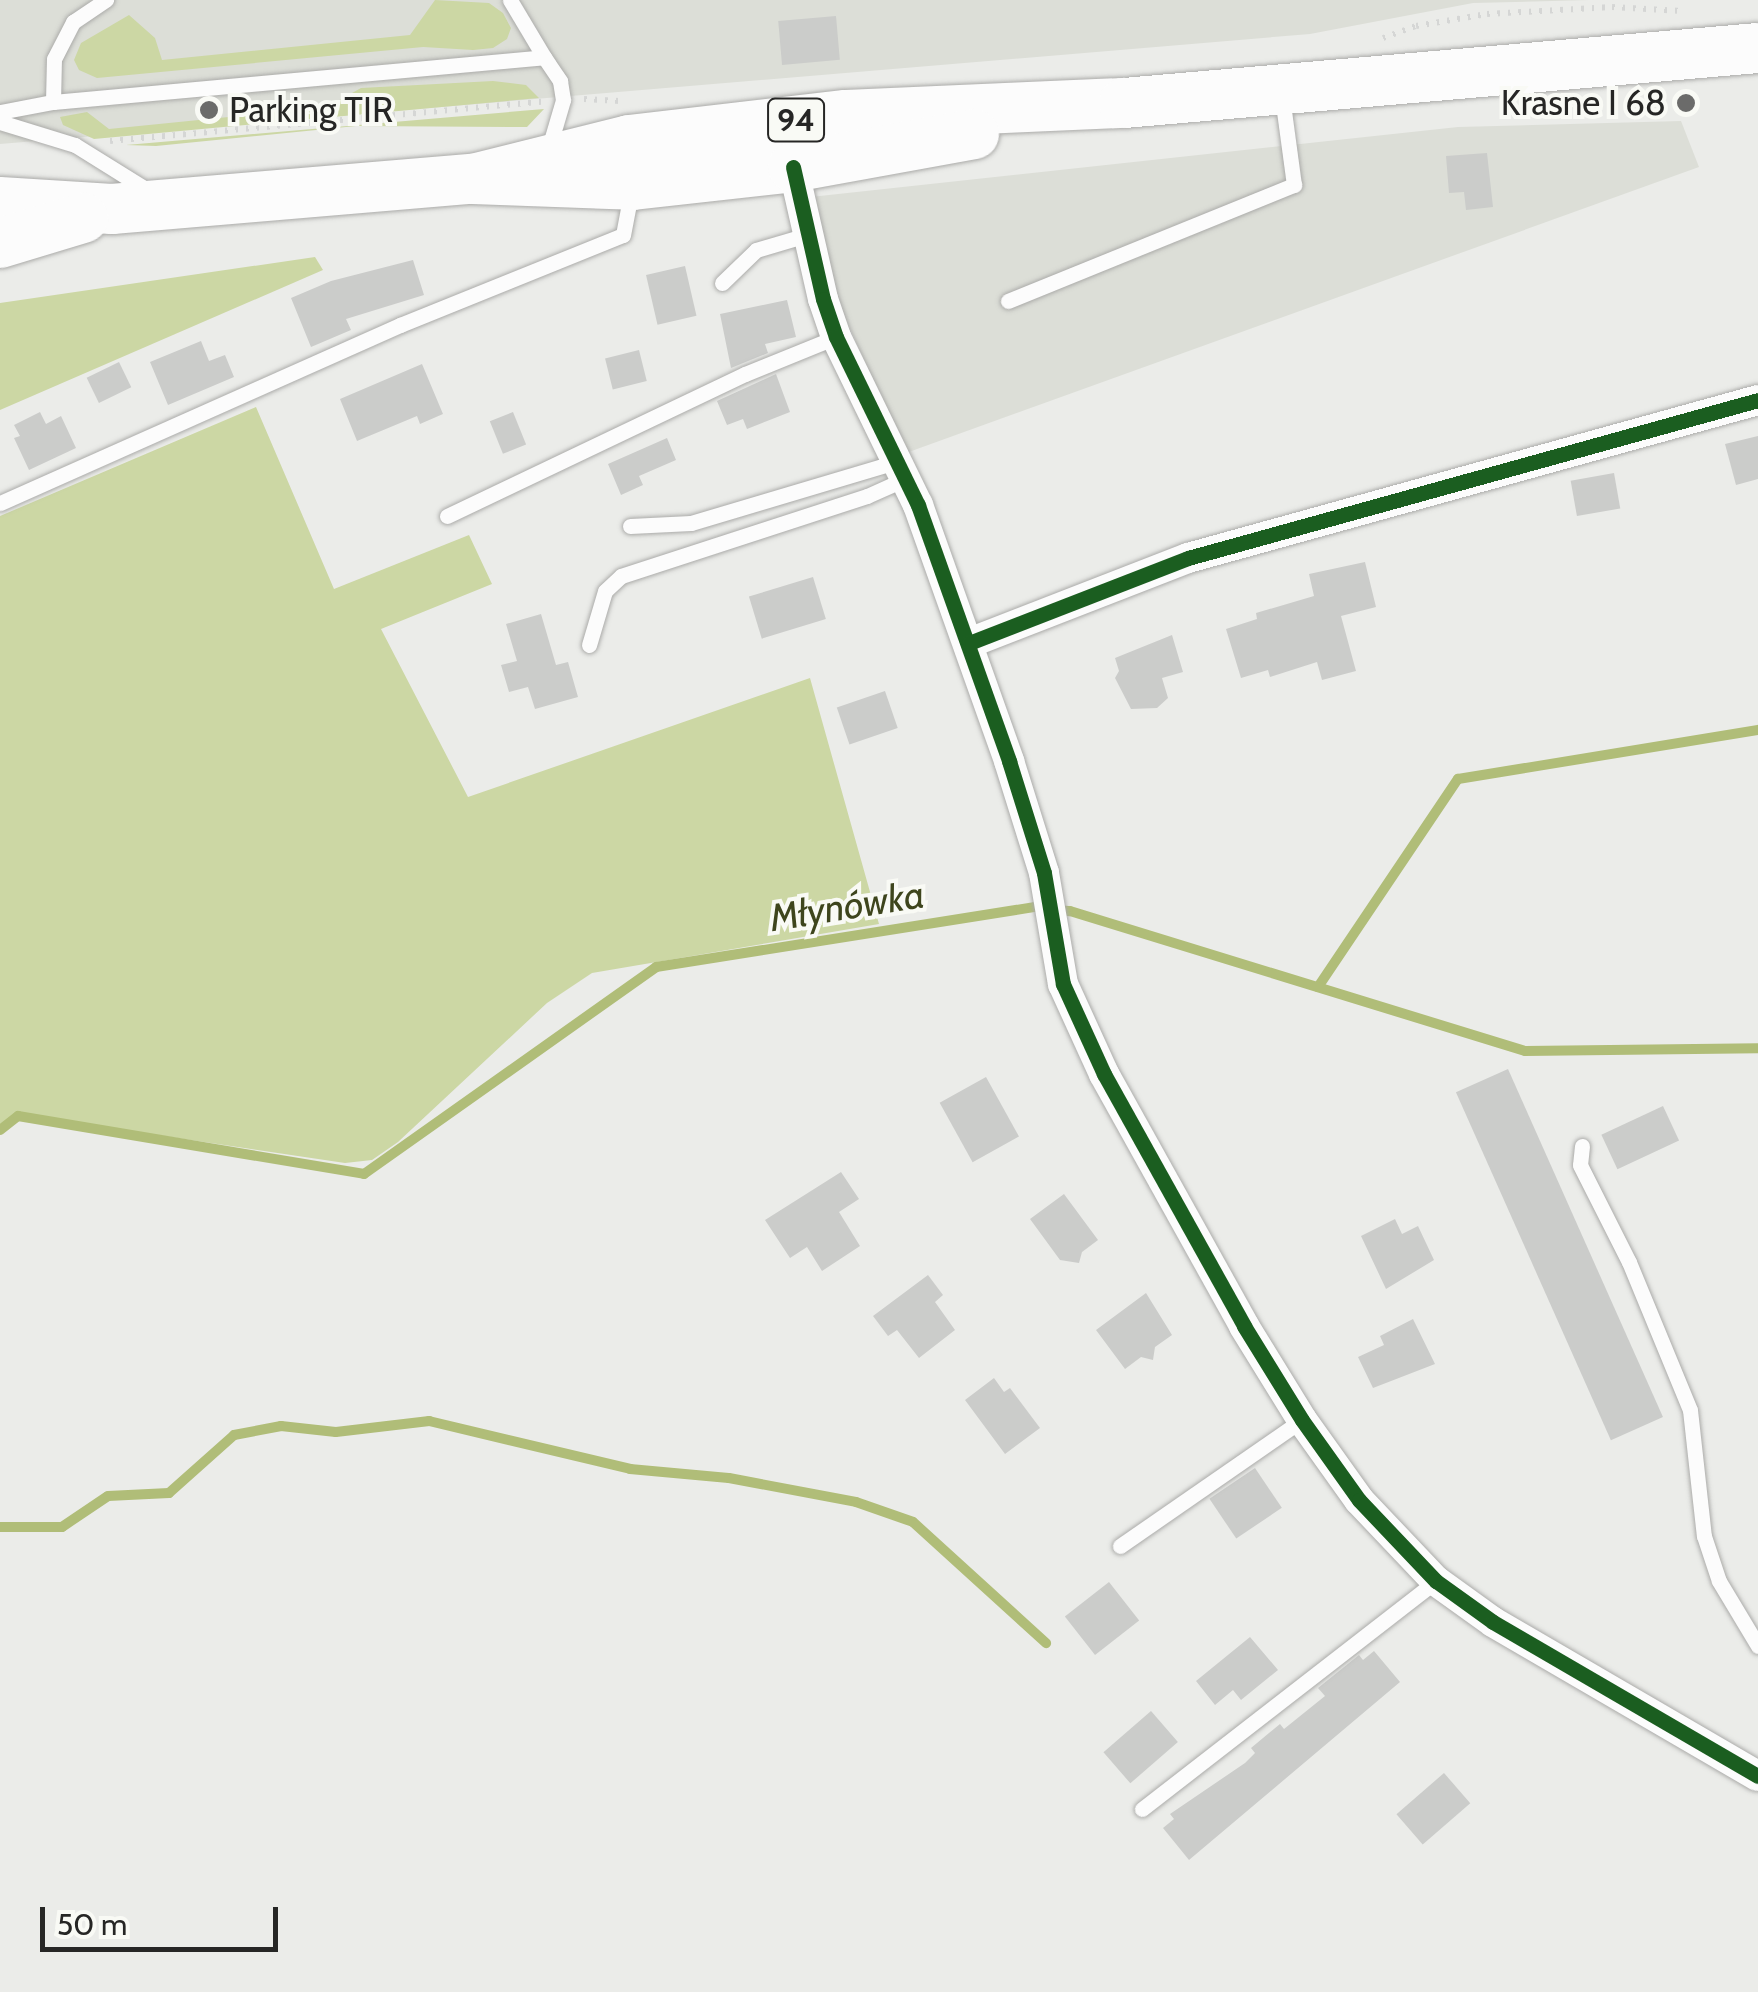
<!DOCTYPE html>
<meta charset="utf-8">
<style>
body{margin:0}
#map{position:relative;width:1758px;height:1992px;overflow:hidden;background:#ebece9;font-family:Cabin,sans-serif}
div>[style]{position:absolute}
.built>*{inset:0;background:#dcded7}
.green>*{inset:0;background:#ccd7a4}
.stream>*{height:10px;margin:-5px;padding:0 5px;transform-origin:5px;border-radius:5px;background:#b0bd78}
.building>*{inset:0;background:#cbccca;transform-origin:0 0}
.path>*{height:6px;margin-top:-3px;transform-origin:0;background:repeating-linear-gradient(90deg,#d5d6d5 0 2.5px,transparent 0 10.5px)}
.roads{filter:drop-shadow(0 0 2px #ababa9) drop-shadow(0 0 2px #ababa9)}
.service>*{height:15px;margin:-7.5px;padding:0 7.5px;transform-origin:7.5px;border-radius:7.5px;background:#fcfcfc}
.minor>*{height:30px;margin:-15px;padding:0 15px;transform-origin:15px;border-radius:15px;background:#fcfcfc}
.primary>*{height:50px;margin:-25px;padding:0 25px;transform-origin:25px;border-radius:25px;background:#fcfcfc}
.cycleway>*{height:15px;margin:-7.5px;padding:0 7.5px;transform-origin:7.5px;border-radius:7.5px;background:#1b5e20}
.dots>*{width:28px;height:28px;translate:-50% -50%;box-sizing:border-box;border:5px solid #f9faf5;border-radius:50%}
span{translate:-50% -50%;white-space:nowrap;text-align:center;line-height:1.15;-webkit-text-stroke:8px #f9faf5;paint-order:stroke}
.shield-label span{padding:2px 8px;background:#f9faf5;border:2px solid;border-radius:8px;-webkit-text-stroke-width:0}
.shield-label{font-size:32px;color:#262625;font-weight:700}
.poi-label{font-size:35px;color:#262625}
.right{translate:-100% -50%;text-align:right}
.left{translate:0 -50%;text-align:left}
.water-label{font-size:38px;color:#3e451d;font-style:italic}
.scale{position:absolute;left:40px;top:1907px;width:238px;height:45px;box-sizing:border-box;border:5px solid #262625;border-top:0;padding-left:12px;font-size:30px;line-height:35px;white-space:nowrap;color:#262625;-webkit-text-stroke:8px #f9faf5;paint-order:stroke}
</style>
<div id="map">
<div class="built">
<i style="clip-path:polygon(0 0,1589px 0,1473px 3px,1310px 34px,0 144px)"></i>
<i style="clip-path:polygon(1681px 121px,1699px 167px,906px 453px,792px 199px,1458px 127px)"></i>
</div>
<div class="green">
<i style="clip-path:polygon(435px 0,489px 3px,503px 13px,511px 28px,507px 39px,493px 48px,473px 50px,423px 47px,97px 78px,79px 70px,74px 60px,81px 43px,129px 15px,155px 38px,162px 60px,410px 35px)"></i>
<i style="clip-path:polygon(493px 81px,526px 85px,539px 98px,94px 139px,63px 125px,60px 117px,87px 112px,109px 129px,327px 107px,361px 88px)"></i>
<i style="clip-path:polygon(544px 109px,527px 127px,356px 126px,156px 146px,126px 145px)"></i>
<i style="clip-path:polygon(315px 257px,323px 270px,0 410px,0 303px)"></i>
<i style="clip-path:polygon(256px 407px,334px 589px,469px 535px,492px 584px,381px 629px,468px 797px,810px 678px,879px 924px,592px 973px,547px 1003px,398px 1142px,372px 1160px,345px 1163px,57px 1120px,18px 1120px,0 1128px,0 516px)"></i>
</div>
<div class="stream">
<i style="left:1318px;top:987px;width:251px;rotate:-56.1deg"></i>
<i style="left:1458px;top:779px;width:304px;rotate:-9.3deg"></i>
<i style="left:0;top:1130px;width:23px;rotate:-38deg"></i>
<i style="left:18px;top:1116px;width:351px;rotate:9.5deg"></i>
<i style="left:364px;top:1174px;width:358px;rotate:-35.3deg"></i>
<i style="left:656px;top:967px;width:384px;rotate:-9deg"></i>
<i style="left:1035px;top:907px;width:35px;rotate:7deg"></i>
<i style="left:1070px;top:911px;width:476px;rotate:17.1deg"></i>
<i style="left:1525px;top:1051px;width:233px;rotate:-0.7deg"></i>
<i style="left:0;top:1527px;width:62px"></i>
<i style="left:62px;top:1527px;width:55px;rotate:-34deg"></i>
<i style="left:108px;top:1496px;width:61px;rotate:-2.8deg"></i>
<i style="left:169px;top:1493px;width:87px;rotate:-41.7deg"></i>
<i style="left:234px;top:1435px;width:48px;rotate:-10.8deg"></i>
<i style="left:281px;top:1426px;width:55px;rotate:6.2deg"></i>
<i style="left:336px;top:1432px;width:94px;rotate:-6.7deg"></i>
<i style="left:429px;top:1421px;width:207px;rotate:13.4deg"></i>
<i style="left:630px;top:1469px;width:99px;rotate:5.2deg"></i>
<i style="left:729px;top:1478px;width:129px;rotate:10.7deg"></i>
<i style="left:856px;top:1502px;width:60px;rotate:19.3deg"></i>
<i style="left:913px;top:1522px;width:180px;rotate:42.3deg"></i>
</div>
<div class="building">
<i style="left:836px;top:16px;width:44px;height:58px;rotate:85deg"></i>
<i style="clip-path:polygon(1487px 153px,1493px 207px,1466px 210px,1464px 192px,1449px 193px,1446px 156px)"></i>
<i style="clip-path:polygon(413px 260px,424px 295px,346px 319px,351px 330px,311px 347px,291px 298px,331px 281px)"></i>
<i style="left:685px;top:266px;width:51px;height:40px;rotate:77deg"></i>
<i style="clip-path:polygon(787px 300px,796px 337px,765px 344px,768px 353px,731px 368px,720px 314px)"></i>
<i style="clip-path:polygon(201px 341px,209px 361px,225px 355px,234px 377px,168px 405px,150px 362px)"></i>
<i style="left:639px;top:350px;width:32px;height:35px;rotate:76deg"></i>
<i style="left:119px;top:362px;width:28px;height:36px;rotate:64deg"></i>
<i style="clip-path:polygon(422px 364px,443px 414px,420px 424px,417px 416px,357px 441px,340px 399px)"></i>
<i style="clip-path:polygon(776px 374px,790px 412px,747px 429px,743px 419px,727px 425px,717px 401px)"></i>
<i style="clip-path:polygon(40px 412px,46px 424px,61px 416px,76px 448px,29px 470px,14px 438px,20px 436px,14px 425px)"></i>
<i style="left:513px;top:412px;width:35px;height:25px;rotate:68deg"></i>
<i style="clip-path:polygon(1758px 436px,1758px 479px,1736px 485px,1725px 444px)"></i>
<i style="clip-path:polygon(667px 438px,676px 460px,639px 476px,643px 485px,621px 495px,608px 464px)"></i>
<i style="left:1614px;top:473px;width:36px;height:44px;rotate:80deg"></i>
<i style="clip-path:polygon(1365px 562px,1376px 607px,1341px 616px,1356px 671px,1322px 680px,1317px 662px,1270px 677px,1268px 670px,1241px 678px,1226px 629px,1257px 619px,1256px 613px,1314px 596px,1309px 574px)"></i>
<i style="left:813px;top:577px;width:44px;height:67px;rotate:73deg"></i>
<i style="clip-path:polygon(541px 614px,556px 665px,568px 662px,578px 697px,535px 709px,528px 687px,509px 692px,501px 665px,517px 661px,506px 624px)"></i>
<i style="clip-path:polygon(1172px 635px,1183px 672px,1162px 678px,1168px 698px,1157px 708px,1131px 709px,1115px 678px,1119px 671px,1115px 658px)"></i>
<i style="left:885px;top:691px;width:39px;height:51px;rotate:71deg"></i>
<i style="left:1508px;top:1069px;width:381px;height:57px;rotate:66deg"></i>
<i style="left:986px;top:1077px;width:68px;height:53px;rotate:61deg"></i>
<i style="left:1663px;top:1106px;width:38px;height:68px;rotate:65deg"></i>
<i style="clip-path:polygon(841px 1172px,859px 1199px,839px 1212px,860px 1246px,822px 1271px,807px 1247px,790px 1258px,765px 1220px)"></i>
<i style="clip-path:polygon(1064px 1194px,1098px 1240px,1082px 1252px,1079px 1263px,1060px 1260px,1030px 1219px)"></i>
<i style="clip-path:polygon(1395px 1219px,1402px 1234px,1418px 1226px,1434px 1260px,1386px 1289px,1361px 1236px)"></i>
<i style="clip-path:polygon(928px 1275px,943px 1295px,935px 1302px,955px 1330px,919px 1358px,897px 1330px,888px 1336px,873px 1316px)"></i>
<i style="clip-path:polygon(1146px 1293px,1172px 1335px,1155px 1347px,1153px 1360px,1141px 1357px,1125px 1369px,1096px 1330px)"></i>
<i style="clip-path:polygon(1413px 1319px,1435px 1364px,1373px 1388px,1358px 1357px,1384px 1345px,1380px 1336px)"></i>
<i style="clip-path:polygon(994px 1378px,1004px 1392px,1010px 1388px,1040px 1428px,1005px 1454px,965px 1400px)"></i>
<i style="left:1255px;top:1468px;width:48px;height:55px;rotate:56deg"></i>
<i style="left:1109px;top:1582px;width:49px;height:56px;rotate:52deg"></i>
<i style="clip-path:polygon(1250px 1637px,1278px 1670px,1241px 1700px,1233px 1690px,1215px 1705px,1196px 1681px)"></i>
<i style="clip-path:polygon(1374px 1651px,1400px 1682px,1189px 1860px,1163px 1828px,1174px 1819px,1170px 1814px,1245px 1763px,1255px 1753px,1251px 1748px,1280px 1724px,1284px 1729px,1325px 1696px,1318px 1688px,1359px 1655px,1363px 1660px)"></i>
<i style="left:1151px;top:1711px;width:41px;height:63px;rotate:49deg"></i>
<i style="left:1444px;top:1773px;width:40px;height:63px;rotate:49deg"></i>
</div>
<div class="path">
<i style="left:1383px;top:38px;width:35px;rotate:-20deg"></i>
<i style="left:1416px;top:26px;width:72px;rotate:-9.6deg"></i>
<i style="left:1487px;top:14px;width:125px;rotate:-3.2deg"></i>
<i style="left:1612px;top:7px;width:70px;rotate:3.3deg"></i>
<i style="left:584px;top:99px;width:36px;rotate:3deg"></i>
<i style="left:110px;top:141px;width:433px;rotate:-5.2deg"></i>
</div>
<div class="roads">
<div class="service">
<i style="left:510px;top:0;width:66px;rotate:59.2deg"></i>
<i style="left:53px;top:102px;width:43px;rotate:-88.7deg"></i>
<i style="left:54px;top:59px;width:42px;rotate:-62.8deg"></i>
<i style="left:73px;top:22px;width:40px;rotate:-34deg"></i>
<i style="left:0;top:112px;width:54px;rotate:-10.7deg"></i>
<i style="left:53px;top:102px;width:493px;rotate:-5.2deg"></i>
<i style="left:544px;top:57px;width:29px;rotate:56deg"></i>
<i style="left:560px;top:81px;width:19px;rotate:81deg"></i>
<i style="left:563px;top:100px;width:53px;rotate:106.4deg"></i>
<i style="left:0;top:122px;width:78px;rotate:17deg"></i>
<i style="left:75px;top:145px;width:91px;rotate:31.9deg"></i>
<i style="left:722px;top:283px;width:47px;rotate:-44.1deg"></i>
<i style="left:756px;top:250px;width:56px;rotate:-16.5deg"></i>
<i style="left:1008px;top:301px;width:309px;rotate:-22.1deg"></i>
<i style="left:1294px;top:185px;width:90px;rotate:-97.7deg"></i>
<i style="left:0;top:503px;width:438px;rotate:-24deg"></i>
<i style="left:400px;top:325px;width:240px;rotate:-22deg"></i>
<i style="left:623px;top:235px;width:43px;rotate:-79.2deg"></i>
<i style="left:447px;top:516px;width:330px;rotate:-25.5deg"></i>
<i style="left:745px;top:374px;width:98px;rotate:-22.1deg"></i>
<i style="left:630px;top:526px;width:61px;rotate:-2.8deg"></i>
<i style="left:691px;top:523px;width:214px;rotate:-16.6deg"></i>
<i style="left:589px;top:645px;width:56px;rotate:-73.5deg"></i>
<i style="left:605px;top:591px;width:22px;rotate:-43deg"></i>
<i style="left:621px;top:576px;width:259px;rotate:-18deg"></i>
<i style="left:867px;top:496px;width:42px;rotate:-24.1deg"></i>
<i style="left:1582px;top:1146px;width:19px;rotate:96deg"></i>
<i style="left:1580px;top:1165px;width:109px;rotate:63.2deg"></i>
<i style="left:1629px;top:1262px;width:160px;rotate:67.6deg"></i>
<i style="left:1690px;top:1410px;width:127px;rotate:83.7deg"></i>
<i style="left:1704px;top:1536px;width:47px;rotate:71.6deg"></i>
<i style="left:1719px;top:1581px;width:76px;rotate:59deg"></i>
<i style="left:1120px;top:1546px;width:221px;rotate:-34.7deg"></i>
<i style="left:1142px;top:1809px;width:372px;rotate:-37.8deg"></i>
</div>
<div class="minor">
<i style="left:793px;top:167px;width:135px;rotate:77.2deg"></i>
<i style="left:823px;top:299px;width:40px;rotate:71.1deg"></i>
<i style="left:836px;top:337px;width:187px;rotate:64deg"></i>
<i style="left:918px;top:505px;width:272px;rotate:70.4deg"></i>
<i style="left:1009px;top:761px;width:117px;rotate:72.6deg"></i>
<i style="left:1044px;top:873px;width:113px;rotate:80.3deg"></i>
<i style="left:1063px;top:984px;width:99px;rotate:65.5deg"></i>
<i style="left:1104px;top:1074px;width:288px;rotate:60.9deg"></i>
<i style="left:1244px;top:1326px;width:110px;rotate:58.3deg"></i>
<i style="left:1302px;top:1420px;width:98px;rotate:54.5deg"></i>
<i style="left:1359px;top:1500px;width:112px;rotate:46.5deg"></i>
<i style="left:1436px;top:1581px;width:70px;rotate:35.7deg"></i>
<i style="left:1493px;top:1622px;width:306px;rotate:30.2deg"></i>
<i style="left:969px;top:643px;width:235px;rotate:-21.2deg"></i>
<i style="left:1188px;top:558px;width:591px;rotate:-15.49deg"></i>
</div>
<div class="primary">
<i style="left:473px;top:179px;width:161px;rotate:-14deg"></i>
<i style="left:629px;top:140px;width:218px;rotate:-6.6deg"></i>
<i style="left:846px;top:115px;width:278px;rotate:-2.5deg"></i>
<i style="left:1124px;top:103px;width:636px;rotate:-4.96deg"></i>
<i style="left:0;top:202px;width:112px;rotate:3.6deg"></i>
<i style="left:112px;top:209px;width:362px;rotate:-4.8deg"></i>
<i style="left:473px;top:179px;width:160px;rotate:2.1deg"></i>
<i style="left:633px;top:185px;width:161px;rotate:-6.4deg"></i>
<i style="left:793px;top:167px;width:184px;rotate:-10.3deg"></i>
<i style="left:0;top:243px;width:87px;rotate:-16.8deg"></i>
</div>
</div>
<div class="cycleway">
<i style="left:793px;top:167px;width:135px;rotate:77.2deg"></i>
<i style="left:823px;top:299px;width:40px;rotate:71.1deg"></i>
<i style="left:836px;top:337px;width:187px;rotate:64deg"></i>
<i style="left:918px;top:505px;width:272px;rotate:70.4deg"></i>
<i style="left:1009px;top:761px;width:117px;rotate:72.6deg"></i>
<i style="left:1044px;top:873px;width:113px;rotate:80.3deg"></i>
<i style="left:1063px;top:984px;width:99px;rotate:65.5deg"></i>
<i style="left:1104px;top:1074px;width:288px;rotate:60.9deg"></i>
<i style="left:1244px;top:1326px;width:110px;rotate:58.3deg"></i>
<i style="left:1302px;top:1420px;width:98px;rotate:54.5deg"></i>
<i style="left:1359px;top:1500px;width:112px;rotate:46.5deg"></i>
<i style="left:1436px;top:1581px;width:70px;rotate:35.7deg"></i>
<i style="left:1493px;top:1622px;width:306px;rotate:30.2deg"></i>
<i style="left:969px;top:643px;width:235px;rotate:-21.2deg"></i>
<i style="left:1188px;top:558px;width:591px;rotate:-15.49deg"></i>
</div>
<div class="dots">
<i style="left:1686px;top:103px;background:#6b6b6a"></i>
<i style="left:209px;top:110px;background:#6b6b6a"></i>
</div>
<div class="shield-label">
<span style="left:796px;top:120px">94</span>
</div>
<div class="poi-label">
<span class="right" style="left:1666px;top:103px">Krasne I 68</span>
<span class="left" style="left:229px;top:110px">Parking TIR</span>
</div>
<div class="water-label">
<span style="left:847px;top:906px;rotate:-9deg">Młynówka</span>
</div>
<div class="scale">50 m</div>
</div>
